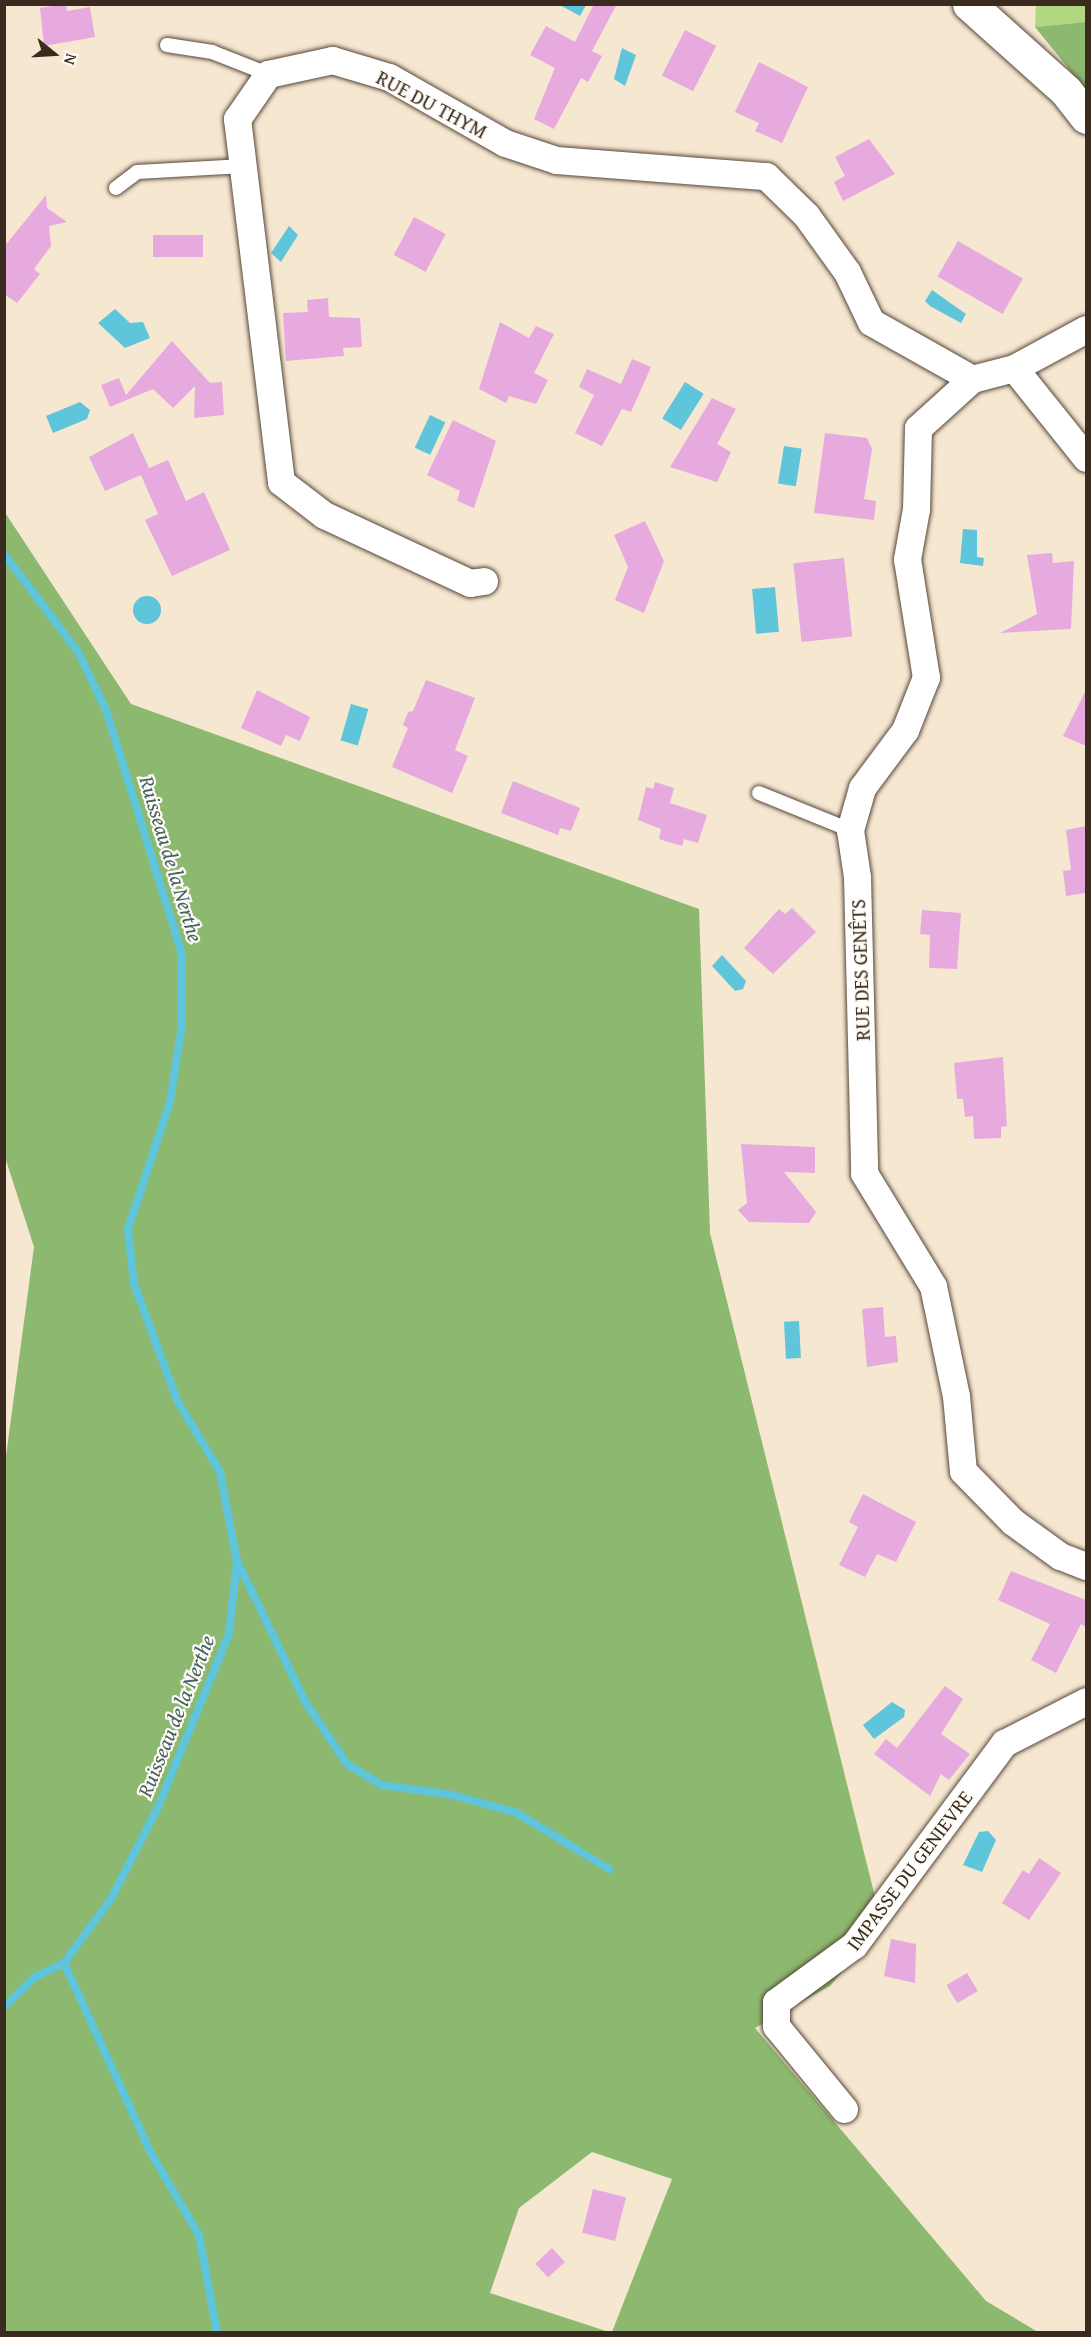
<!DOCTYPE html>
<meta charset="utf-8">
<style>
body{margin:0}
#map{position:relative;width:1091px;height:2337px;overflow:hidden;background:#f6e7d1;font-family:"Gentium Book Plus",serif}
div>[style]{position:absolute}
.green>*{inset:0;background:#b1d781}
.forest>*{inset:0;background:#8cb86f}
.water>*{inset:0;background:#5ec5db;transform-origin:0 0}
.round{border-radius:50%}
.stream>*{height:8px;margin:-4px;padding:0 4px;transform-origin:4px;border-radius:4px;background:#5ec5db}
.building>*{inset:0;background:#e7aade;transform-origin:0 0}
.roads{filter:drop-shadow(0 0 2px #574639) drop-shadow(0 0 2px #574639)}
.service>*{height:14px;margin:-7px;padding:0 7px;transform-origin:7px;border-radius:7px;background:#fff}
.minor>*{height:27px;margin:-13.5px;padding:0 13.5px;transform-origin:13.5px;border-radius:13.5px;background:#fff}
.tertiary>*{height:33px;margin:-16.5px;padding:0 16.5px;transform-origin:16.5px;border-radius:16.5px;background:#fff}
span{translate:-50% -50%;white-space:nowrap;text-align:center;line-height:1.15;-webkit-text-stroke:4.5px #fdfcf7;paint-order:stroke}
.street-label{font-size:20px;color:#3b2a1e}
.water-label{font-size:21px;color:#476060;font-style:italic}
.frame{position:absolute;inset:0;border:6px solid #3b2a1e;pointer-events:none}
.north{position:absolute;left:24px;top:24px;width:60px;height:60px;-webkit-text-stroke:4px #fdfcf7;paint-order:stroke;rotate:108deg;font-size:16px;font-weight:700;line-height:24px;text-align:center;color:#3b2a1e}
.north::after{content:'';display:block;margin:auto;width:21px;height:27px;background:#3b2a1e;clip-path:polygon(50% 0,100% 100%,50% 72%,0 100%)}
</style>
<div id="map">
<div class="green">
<i style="clip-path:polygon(1036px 5px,1086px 5px,1086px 22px,1035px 27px)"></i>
</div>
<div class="forest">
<i style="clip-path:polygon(1086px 22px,1086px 90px,1035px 27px)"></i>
<i style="clip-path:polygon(4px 511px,131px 704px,699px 909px,710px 1233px,882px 1925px,830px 1986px,755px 2028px,986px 2301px,1038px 2332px,612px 2332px,672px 2179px,592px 2152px,519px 2208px,490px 2293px,609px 2332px,5px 2332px,4px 1471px,34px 1247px,4px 1154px)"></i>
</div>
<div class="water">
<i style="clip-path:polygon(560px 5px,586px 4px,586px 5px,580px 16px)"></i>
<i style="clip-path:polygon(622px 48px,636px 55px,625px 86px,614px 79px)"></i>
<i style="clip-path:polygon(289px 226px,298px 235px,281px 262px,271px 253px)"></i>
<i style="clip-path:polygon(932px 290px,966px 314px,961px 323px,930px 306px,925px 301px)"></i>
<i style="clip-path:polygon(115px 309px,130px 323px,143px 322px,150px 338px,125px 348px,98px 323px)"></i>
<i style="left:685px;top:382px;width:22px;height:43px;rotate:32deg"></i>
<i style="clip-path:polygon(80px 402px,90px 410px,87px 419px,53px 433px,46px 416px)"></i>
<i style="left:430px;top:415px;width:17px;height:36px;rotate:25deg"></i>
<i style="left:784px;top:446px;width:18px;height:38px;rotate:9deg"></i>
<i style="clip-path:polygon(963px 529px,977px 530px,977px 557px,984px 558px,983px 566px,960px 563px)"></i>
<i style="left:775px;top:587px;width:45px;height:23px;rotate:85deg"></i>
<i class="round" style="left:133px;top:596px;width:28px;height:28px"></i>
<i style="left:351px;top:704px;width:18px;height:38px;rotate:16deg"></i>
<i style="clip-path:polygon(722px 955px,746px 981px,743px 989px,735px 991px,712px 966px)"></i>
<i style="left:799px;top:1321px;width:37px;height:15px;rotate:87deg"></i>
<i style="clip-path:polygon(892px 1702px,905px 1710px,904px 1717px,874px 1739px,863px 1725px)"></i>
<i style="clip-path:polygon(979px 1832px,988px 1831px,996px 1840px,982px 1872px,963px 1865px)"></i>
</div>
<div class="stream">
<i style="left:4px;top:554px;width:123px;rotate:52.9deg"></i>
<i style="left:78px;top:652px;width:64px;rotate:64.2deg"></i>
<i style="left:106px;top:710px;width:256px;rotate:72.7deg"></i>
<i style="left:182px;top:954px;width:71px;rotate:90deg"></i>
<i style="left:182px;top:1025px;width:78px;rotate:98.9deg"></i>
<i style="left:170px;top:1102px;width:134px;rotate:108.3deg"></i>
<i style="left:128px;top:1229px;width:55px;rotate:83.8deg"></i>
<i style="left:134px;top:1284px;width:126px;rotate:69.6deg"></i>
<i style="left:178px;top:1402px;width:82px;rotate:59deg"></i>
<i style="left:220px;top:1472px;width:91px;rotate:79.2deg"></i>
<i style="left:237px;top:1561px;width:73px;rotate:96.3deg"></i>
<i style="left:229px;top:1634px;width:187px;rotate:112.3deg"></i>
<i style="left:158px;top:1807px;width:103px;rotate:117.1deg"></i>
<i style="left:111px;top:1899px;width:79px;rotate:126.3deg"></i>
<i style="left:64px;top:1963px;width:32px;rotate:154deg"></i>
<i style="left:35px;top:1977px;width:43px;rotate:135.9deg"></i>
<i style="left:237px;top:1561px;width:158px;rotate:64.1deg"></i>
<i style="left:306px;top:1703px;width:73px;rotate:56.1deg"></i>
<i style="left:347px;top:1764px;width:41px;rotate:31deg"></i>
<i style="left:382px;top:1785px;width:72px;rotate:8deg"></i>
<i style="left:453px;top:1795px;width:66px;rotate:15.7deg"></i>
<i style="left:517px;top:1813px;width:108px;rotate:31.3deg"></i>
<i style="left:64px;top:1963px;width:209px;rotate:65.4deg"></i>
<i style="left:151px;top:2153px;width:95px;rotate:59.7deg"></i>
<i style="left:199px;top:2235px;width:99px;rotate:79.5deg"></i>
</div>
<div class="building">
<i style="clip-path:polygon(66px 4px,67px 11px,90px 7px,95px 37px,44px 46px,40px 8px)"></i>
<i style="clip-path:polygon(594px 4px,617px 4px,592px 51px,602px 56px,588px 82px,581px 78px,554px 129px,534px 119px,555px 68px,530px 55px,546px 26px,575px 42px)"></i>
<i style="left:685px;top:30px;width:35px;height:51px;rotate:27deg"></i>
<i style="clip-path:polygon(759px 62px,808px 87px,782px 143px,755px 131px,759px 123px,735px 112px)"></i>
<i style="clip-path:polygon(869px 139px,895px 174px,843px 201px,834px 182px,845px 176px,835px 157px)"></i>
<i style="clip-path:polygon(46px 195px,47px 208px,67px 222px,49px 226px,51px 246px,34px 269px,40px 274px,17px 303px,4px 294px,4px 247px)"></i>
<i style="left:414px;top:217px;width:36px;height:43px;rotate:28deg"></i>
<i style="left:153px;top:235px;width:50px;height:22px"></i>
<i style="left:958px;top:241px;width:75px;height:41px;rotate:30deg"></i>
<i style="clip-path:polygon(328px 298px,329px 317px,360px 318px,362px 347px,343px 348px,344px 356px,286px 361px,283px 313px,308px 312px,307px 300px)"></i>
<i style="clip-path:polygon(500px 322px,529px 338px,536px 326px,554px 334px,534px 373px,548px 380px,536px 404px,509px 396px,506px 403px,479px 389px)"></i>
<i style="clip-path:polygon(172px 341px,210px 383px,222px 382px,224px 415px,194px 418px,195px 386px,173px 408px,153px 389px,110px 407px,101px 385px,119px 378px,126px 395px)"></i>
<i style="clip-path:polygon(632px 359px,651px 367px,631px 412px,622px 409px,602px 446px,575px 433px,594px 395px,579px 387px,587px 369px,621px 384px)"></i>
<i style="clip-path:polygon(712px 398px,736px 409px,717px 444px,731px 452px,717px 482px,670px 467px)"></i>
<i style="clip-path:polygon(453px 420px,496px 441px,474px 508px,457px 501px,460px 491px,427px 475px)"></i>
<i style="clip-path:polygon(133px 433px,149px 468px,168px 460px,186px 501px,204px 492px,230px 550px,172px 576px,145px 520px,158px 514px,141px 475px,105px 491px,89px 457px)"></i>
<i style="clip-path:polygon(825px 433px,867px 438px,872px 449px,864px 499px,876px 501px,874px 520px,814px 513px)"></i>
<i style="clip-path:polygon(645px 521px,664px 561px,644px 613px,615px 600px,628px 567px,614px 535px)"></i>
<i style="clip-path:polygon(1052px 553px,1053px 563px,1074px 561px,1071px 629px,1000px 633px,1037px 614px,1027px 555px)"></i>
<i style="left:844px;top:558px;width:79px;height:51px;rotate:84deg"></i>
<i style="clip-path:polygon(426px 680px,475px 698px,455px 750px,468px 756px,452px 793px,392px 767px,408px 728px,403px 725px,408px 712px,413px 711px)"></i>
<i style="clip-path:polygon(257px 690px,310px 717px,300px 741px,286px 735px,281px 746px,241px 728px)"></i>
<i style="clip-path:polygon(1086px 690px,1086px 746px,1063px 736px)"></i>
<i style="clip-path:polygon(513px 781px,580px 808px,571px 831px,560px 828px,558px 835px,501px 813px)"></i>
<i style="clip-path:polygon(655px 782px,674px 788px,670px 803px,707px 815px,698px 843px,684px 839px,682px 846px,659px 839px,661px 829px,638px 820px,646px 787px,653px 789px)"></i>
<i style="clip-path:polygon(1086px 826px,1086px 893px,1066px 896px,1063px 871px,1071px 870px,1066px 830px)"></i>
<i style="clip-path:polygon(792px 908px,816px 932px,773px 974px,744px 948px,779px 909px,785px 914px)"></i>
<i style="clip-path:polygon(922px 910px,961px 913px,957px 969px,929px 968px,930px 935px,920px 934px)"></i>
<i style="clip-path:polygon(1003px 1057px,1007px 1126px,1001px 1127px,1001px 1138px,974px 1139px,973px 1116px,965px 1117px,963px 1099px,957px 1099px,954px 1063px)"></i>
<i style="clip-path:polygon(741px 1144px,815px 1147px,815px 1173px,784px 1172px,816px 1212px,809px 1223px,749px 1222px,738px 1210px,747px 1203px)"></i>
<i style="clip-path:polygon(883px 1307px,885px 1337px,896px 1336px,898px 1362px,867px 1367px,862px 1309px)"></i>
<i style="clip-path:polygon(863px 1494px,916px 1522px,896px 1562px,877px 1554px,865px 1577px,839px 1565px,858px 1527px,849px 1522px)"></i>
<i style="clip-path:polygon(1011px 1571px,1086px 1600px,1086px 1627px,1081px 1624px,1056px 1673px,1031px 1660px,1050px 1624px,998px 1600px)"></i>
<i style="clip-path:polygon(945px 1686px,963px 1699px,941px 1734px,970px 1754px,949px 1780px,941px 1774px,930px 1796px,874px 1754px,886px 1739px,897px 1748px)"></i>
<i style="clip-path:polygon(1039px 1858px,1061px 1873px,1029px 1920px,1002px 1903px,1023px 1870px,1029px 1874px)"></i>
<i style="clip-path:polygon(891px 1939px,916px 1944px,915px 1983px,884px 1976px)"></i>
<i style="left:967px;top:1973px;width:21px;height:24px;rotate:59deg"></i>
<i style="left:593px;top:2189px;width:34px;height:45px;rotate:14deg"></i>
<i style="left:552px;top:2248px;width:19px;height:23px;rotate:47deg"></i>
</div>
<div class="roads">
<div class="service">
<i style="left:167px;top:45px;width:46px;rotate:8.8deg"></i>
<i style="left:212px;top:52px;width:60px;rotate:21.4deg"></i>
<i style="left:116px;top:188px;width:26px;rotate:-37deg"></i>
<i style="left:137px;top:172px;width:107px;rotate:-3.2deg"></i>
<i style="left:759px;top:793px;width:98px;rotate:22.1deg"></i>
</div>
<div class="minor">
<i style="left:1086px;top:329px;width:82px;rotate:151.6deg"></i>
<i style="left:1014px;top:368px;width:43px;rotate:165.3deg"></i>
<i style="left:972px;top:379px;width:73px;rotate:137.8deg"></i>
<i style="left:918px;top:428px;width:81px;rotate:91.4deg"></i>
<i style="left:916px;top:509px;width:51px;rotate:100.2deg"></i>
<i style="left:907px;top:559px;width:120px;rotate:80.9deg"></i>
<i style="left:926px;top:677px;width:57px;rotate:111.6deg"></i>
<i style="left:905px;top:730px;width:72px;rotate:126.6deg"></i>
<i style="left:862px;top:788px;width:44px;rotate:105.9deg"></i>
<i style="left:850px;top:830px;width:48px;rotate:81.5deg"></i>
<i style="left:857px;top:877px;width:296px;rotate:88.6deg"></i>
<i style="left:864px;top:1173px;width:132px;rotate:58.6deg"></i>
<i style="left:933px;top:1286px;width:112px;rotate:78.2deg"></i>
<i style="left:956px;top:1396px;width:75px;rotate:84.7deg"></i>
<i style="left:963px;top:1471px;width:71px;rotate:45.6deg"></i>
<i style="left:1013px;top:1522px;width:58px;rotate:35.9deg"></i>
<i style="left:1060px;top:1556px;width:28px;rotate:21deg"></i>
<i style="left:1014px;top:368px;width:115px;rotate:51.3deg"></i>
<i style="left:484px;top:581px;width:14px;rotate:172deg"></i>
<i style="left:470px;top:583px;width:161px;rotate:-155deg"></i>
<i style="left:324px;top:515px;width:54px;rotate:-142.5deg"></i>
<i style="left:281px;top:482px;width:366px;rotate:-96.9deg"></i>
<i style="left:237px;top:119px;width:55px;rotate:-55.4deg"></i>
<i style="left:268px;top:74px;width:66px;rotate:-12.3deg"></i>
<i style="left:332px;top:60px;width:59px;rotate:16.6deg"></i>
<i style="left:389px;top:77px;width:133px;rotate:29.6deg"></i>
<i style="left:505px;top:143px;width:54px;rotate:18.4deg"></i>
<i style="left:556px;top:160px;width:211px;rotate:4.4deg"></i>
<i style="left:766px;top:176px;width:56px;rotate:44.3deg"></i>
<i style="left:806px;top:215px;width:70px;rotate:54.3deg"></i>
<i style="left:847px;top:272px;width:55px;rotate:64.4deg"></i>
<i style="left:871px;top:322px;width:116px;rotate:29.4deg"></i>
<i style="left:844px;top:2109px;width:107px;rotate:-129.3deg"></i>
<i style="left:776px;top:2026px;width:24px;rotate:-90deg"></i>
<i style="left:776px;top:2002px;width:97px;rotate:-36.2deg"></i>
<i style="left:854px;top:1945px;width:252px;rotate:-53.4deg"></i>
<i style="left:1004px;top:1743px;width:92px;rotate:-27.1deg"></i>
</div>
<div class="tertiary">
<i style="left:969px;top:4px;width:130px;rotate:41.9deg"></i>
<i style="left:1066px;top:91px;width:33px;rotate:52deg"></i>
</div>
</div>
<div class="street-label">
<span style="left:432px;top:104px;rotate:28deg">RUE DU THYM</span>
<span style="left:860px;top:970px;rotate:-92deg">RUE DES GENÊTS</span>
<span style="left:909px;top:1870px;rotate:-53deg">IMPASSE DU GENIEVRE</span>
</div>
<div class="water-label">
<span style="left:171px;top:859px;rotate:73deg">Ruisseau de la Nerthe</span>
<span style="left:176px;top:1716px;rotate:-68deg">Ruisseau de la Nerthe</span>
</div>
<div class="frame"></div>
<div class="north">N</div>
</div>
